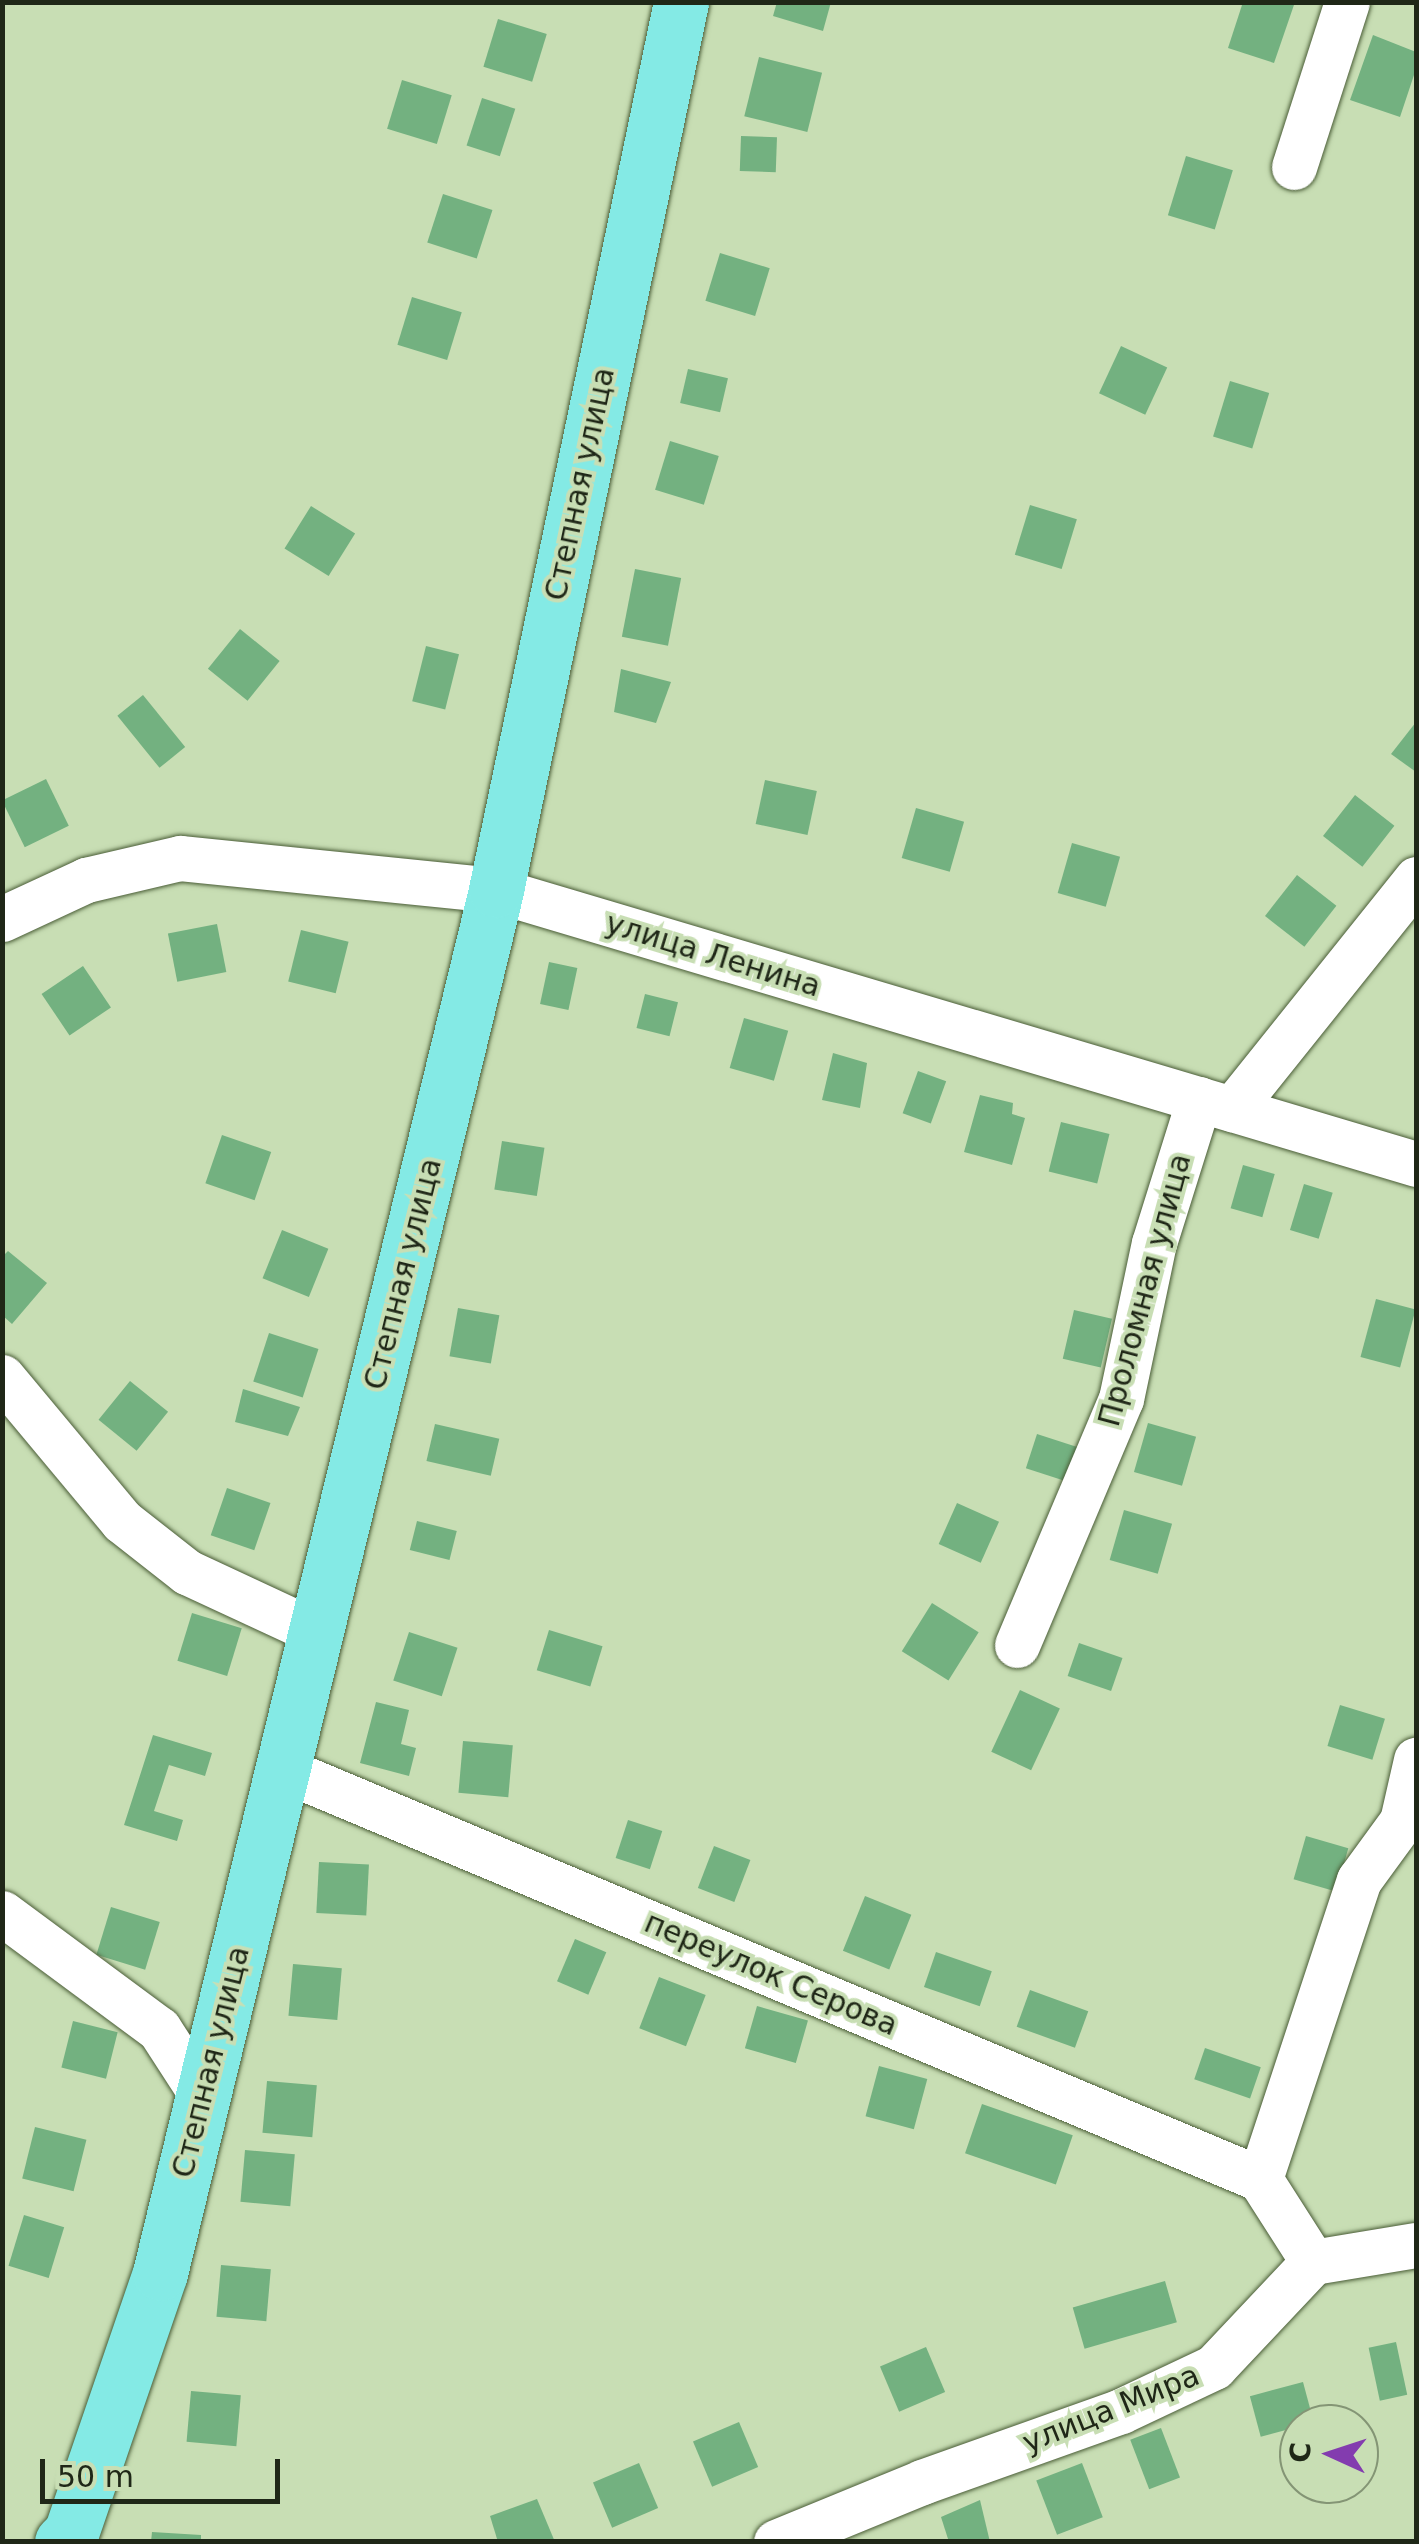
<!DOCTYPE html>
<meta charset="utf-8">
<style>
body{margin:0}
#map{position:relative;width:1419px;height:2544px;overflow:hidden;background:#c8deb4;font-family:"DejaVu Sans",sans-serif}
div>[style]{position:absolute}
.building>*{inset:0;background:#73b180;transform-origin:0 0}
.roads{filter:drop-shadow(0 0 2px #4a5d37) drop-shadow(0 0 2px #4a5d37)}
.minor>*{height:45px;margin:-22.5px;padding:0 22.5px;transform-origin:22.5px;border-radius:22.5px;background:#fff}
.major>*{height:55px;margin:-27.5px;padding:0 27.5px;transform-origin:27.5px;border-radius:27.5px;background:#84eae5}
span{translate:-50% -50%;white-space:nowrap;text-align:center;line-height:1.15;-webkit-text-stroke:8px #c8deb4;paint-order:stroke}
.street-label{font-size:30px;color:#1f2717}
.frame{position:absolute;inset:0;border:5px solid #1f2717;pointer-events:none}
.north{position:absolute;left:1279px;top:2404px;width:100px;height:100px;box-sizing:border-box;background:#c8deb4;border:2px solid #849575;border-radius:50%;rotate:273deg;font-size:28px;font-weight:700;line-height:40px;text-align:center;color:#1f2717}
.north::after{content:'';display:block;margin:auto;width:35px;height:45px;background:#833caf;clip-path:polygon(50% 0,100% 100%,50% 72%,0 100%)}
.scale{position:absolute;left:40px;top:2459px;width:240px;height:45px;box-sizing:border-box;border:5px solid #1f2717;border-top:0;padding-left:12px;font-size:30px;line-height:35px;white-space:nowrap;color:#1f2717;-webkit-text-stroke:8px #c8deb4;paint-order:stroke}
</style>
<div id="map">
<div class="building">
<i style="clip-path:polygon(777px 2px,831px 2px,823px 31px,773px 16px)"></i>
<i style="clip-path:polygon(1243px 2px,1295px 2px,1274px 63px,1228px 48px)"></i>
<i style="left:498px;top:19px;width:51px;height:50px;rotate:17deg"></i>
<i style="clip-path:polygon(1373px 35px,1416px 52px,1416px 69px,1400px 117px,1350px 100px)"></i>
<i style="left:759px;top:57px;width:65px;height:61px;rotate:14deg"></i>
<i style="left:402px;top:80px;width:52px;height:51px;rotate:17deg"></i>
<i style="left:482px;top:98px;width:35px;height:50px;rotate:18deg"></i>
<i style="left:741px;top:136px;width:36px;height:35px;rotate:2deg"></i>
<i style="left:1186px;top:156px;width:49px;height:62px;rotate:17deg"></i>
<i style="left:443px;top:194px;width:52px;height:51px;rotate:18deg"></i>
<i style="left:720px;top:253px;width:52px;height:50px;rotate:17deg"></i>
<i style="left:412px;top:297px;width:52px;height:50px;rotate:17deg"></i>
<i style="left:1121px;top:346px;width:51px;height:52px;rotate:25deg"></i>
<i style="left:688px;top:369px;width:41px;height:35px;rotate:13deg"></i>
<i style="left:1230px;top:381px;width:41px;height:58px;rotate:17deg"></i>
<i style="left:670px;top:441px;width:51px;height:51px;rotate:17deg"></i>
<i style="left:1030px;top:505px;width:49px;height:52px;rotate:17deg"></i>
<i style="left:311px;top:506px;width:52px;height:50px;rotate:32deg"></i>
<i style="left:635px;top:569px;width:47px;height:69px;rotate:11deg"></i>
<i style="left:240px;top:629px;width:51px;height:51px;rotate:39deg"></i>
<i style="left:426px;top:646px;width:34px;height:57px;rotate:14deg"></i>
<i style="clip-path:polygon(621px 669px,671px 682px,656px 723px,614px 712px)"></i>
<i style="left:143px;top:695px;width:67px;height:33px;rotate:51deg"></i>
<i style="clip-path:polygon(1416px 722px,1416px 772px,1391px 754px)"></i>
<i style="left:46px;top:779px;width:52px;height:49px;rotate:64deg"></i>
<i style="left:765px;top:780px;width:53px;height:45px;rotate:12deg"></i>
<i style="left:1355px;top:795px;width:50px;height:52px;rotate:38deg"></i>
<i style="left:916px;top:808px;width:50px;height:52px;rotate:16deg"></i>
<i style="left:1072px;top:843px;width:50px;height:52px;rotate:16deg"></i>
<i style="left:1297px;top:875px;width:50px;height:52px;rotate:38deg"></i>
<i style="left:217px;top:924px;width:49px;height:50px;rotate:79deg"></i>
<i style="left:301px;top:930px;width:49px;height:53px;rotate:14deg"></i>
<i style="left:549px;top:962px;width:29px;height:43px;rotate:12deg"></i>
<i style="left:83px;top:966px;width:50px;height:50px;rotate:56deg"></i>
<i style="left:645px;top:994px;width:34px;height:35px;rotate:14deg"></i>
<i style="left:744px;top:1018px;width:46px;height:52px;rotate:16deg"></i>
<i style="clip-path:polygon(833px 1053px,867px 1063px,860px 1108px,822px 1100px)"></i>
<i style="left:918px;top:1071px;width:30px;height:45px;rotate:20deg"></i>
<i style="clip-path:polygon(980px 1095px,1013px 1103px,1012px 1114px,1025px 1118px,1012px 1165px,964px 1152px)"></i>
<i style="left:1061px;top:1122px;width:50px;height:51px;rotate:14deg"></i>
<i style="left:222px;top:1135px;width:52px;height:51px;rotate:19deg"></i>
<i style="left:502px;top:1141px;width:43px;height:49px;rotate:9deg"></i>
<i style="left:1243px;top:1165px;width:33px;height:45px;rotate:16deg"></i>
<i style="left:1304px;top:1184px;width:30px;height:48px;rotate:17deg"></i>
<i style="left:282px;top:1230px;width:50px;height:52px;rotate:22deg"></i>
<i style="clip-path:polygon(8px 1251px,47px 1283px,12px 1324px,2px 1315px,2px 1257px)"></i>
<i style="left:1376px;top:1299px;width:41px;height:60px;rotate:15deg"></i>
<i style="left:458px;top:1308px;width:42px;height:49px;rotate:10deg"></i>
<i style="left:1074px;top:1310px;width:39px;height:50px;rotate:13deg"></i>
<i style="left:269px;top:1333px;width:52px;height:51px;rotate:18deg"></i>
<i style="left:130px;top:1381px;width:49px;height:50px;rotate:39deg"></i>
<i style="clip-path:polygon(243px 1389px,300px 1407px,288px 1436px,235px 1422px)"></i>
<i style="left:1148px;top:1423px;width:50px;height:51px;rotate:16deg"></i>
<i style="left:435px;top:1424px;width:66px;height:38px;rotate:13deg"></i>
<i style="left:1037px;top:1434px;width:43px;height:36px;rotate:18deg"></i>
<i style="left:227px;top:1488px;width:46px;height:50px;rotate:19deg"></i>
<i style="left:957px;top:1503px;width:46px;height:45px;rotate:24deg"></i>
<i style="left:1124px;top:1510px;width:50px;height:52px;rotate:16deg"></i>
<i style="left:417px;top:1521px;width:41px;height:30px;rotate:14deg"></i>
<i style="left:932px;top:1603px;width:55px;height:57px;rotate:32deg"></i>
<i style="left:192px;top:1613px;width:52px;height:50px;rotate:17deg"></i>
<i style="left:549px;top:1630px;width:56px;height:42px;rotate:17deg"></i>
<i style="left:409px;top:1632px;width:51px;height:51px;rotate:18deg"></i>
<i style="left:1079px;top:1643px;width:46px;height:35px;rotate:19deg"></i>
<i style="left:1020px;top:1690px;width:44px;height:68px;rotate:25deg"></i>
<i style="clip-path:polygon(376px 1702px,409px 1710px,401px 1744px,416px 1748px,409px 1776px,360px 1763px)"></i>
<i style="left:1340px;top:1705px;width:47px;height:43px;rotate:17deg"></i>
<i style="clip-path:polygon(153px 1735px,212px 1753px,205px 1776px,169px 1765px,154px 1811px,183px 1820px,177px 1841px,124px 1825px)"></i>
<i style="left:463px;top:1741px;width:50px;height:52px;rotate:5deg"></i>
<i style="left:628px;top:1820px;width:36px;height:40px;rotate:18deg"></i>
<i style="left:1306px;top:1836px;width:44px;height:45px;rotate:16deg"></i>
<i style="left:714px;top:1846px;width:39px;height:45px;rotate:21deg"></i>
<i style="left:319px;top:1862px;width:50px;height:51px;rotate:3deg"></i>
<i style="left:865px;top:1896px;width:50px;height:59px;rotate:22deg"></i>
<i style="left:111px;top:1907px;width:51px;height:50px;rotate:17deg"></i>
<i style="left:575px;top:1939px;width:34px;height:46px;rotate:23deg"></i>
<i style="left:936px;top:1952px;width:59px;height:37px;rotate:19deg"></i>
<i style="left:293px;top:1964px;width:49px;height:52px;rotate:5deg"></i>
<i style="left:659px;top:1977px;width:50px;height:55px;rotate:21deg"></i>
<i style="left:1030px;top:1990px;width:62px;height:39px;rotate:20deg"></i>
<i style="left:757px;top:2006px;width:53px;height:44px;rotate:16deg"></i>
<i style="left:73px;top:2021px;width:46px;height:48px;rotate:14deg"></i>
<i style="left:1205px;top:2048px;width:59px;height:33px;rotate:19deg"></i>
<i style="left:879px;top:2066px;width:50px;height:52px;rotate:15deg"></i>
<i style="left:267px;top:2081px;width:50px;height:52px;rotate:5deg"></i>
<i style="left:982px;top:2104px;width:96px;height:52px;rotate:19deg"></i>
<i style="left:35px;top:2127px;width:53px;height:53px;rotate:14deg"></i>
<i style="left:245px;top:2150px;width:50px;height:52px;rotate:5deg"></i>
<i style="left:24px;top:2215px;width:42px;height:53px;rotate:17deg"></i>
<i style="left:221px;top:2265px;width:50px;height:52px;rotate:5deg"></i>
<i style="left:1165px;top:2281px;width:43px;height:96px;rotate:74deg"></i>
<i style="left:1396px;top:2342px;width:54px;height:28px;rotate:78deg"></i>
<i style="left:926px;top:2347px;width:49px;height:50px;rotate:67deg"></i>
<i style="left:1303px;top:2382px;width:42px;height:55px;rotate:75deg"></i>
<i style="left:191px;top:2391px;width:50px;height:51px;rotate:5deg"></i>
<i style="left:739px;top:2422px;width:49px;height:50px;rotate:67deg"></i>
<i style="left:1161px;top:2428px;width:53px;height:33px;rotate:69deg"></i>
<i style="left:639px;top:2463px;width:49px;height:50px;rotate:67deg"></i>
<i style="left:1082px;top:2463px;width:58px;height:49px;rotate:69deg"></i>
<i style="clip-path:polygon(537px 2499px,555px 2542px,498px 2542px,490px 2516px)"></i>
<i style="clip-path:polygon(980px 2500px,990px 2542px,949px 2542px,941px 2517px)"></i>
<i style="clip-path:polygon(152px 2532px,201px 2535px,201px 2542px,151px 2542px)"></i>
</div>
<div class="roads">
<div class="minor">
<i style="left:1294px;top:167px;width:173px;rotate:-72.2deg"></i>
<i style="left:2px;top:919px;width:93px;rotate:-24.9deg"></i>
<i style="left:86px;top:880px;width:97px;rotate:-13.2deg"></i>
<i style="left:180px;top:858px;width:318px;rotate:5.8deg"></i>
<i style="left:496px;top:890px;width:960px;rotate:16.58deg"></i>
<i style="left:1232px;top:1109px;width:295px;rotate:-51.3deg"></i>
<i style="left:2px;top:1377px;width:187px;rotate:50.2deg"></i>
<i style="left:122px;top:1521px;width:83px;rotate:38.1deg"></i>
<i style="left:187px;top:1572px;width:142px;rotate:24.9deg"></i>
<i style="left:1017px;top:1645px;width:267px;rotate:-67.1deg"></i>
<i style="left:1121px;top:1399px;width:159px;rotate:-78.1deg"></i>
<i style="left:1154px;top:1243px;width:151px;rotate:-72.6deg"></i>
<i style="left:282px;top:1769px;width:1060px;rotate:22.74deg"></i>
<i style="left:2px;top:1913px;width:195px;rotate:36.5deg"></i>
<i style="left:159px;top:2029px;width:81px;rotate:57.1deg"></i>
<i style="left:1313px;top:2262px;width:98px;rotate:-122.6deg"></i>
<i style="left:1260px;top:2179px;width:315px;rotate:-71.7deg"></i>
<i style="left:1359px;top:1880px;width:73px;rotate:-53.9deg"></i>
<i style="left:1402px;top:1821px;width:63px;rotate:-77.1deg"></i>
<i style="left:776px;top:2542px;width:158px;rotate:-22.3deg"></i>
<i style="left:922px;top:2482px;width:211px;rotate:-19.6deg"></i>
<i style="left:1121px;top:2411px;width:103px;rotate:-25.3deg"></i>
<i style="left:1214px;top:2367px;width:144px;rotate:-46.7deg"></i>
<i style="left:1313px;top:2262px;width:104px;rotate:-9.4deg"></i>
</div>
<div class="major">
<i style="left:62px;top:2542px;width:13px;rotate:-45deg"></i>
<i style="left:71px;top:2533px;width:275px;rotate:-71.1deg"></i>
<i style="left:160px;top:2273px;width:1423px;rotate:-76.34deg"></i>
<i style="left:496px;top:890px;width:907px;rotate:-78.23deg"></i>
</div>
</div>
<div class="street-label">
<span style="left:580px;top:484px;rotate:-78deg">Степная улица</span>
<span style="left:713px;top:955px;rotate:17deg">улица Ленина</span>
<span style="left:403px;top:1274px;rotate:-76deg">Степная улица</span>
<span style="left:1145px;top:1290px;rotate:-75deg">Проломная улица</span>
<span style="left:771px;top:1974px;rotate:23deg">переулок Серова</span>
<span style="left:211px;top:2062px;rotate:-76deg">Степная улица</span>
<span style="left:1111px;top:2409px;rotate:-22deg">улица Мира</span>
</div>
<div class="frame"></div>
<div class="north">С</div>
<div class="scale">50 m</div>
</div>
